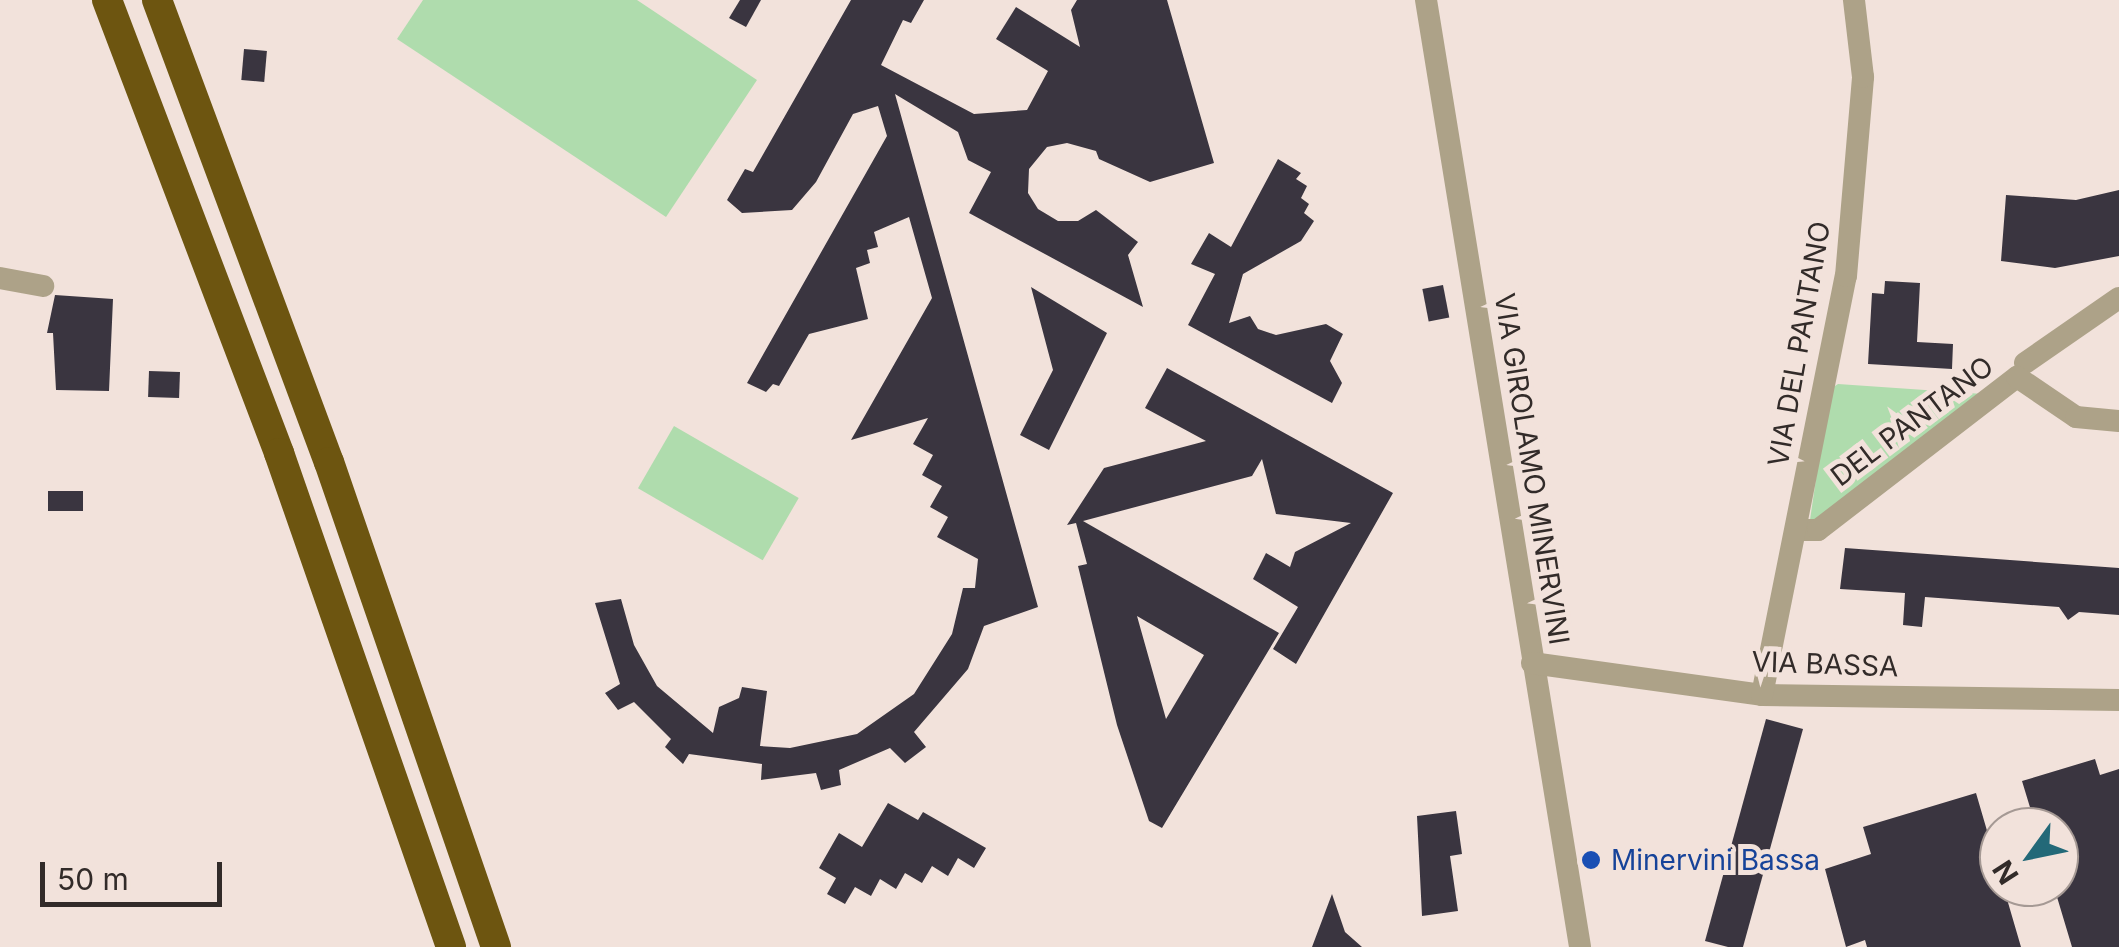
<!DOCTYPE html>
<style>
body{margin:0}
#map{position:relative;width:2119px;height:947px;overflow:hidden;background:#f2e2db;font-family:Inter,sans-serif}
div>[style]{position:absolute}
.green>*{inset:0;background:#afdcad;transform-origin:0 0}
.building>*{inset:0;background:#3a3540;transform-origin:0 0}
.street>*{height:22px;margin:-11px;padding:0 11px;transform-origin:11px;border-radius:11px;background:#ada288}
.highway>*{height:30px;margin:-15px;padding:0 15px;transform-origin:15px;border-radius:15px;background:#6d5510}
.dots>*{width:28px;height:28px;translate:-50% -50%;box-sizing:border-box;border:5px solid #f2e2db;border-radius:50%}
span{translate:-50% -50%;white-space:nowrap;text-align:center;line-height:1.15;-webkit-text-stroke:10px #f2e2db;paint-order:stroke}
.street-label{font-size:28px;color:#322b29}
.transit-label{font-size:28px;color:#164399}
.left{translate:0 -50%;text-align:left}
.north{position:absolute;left:1979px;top:807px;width:100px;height:100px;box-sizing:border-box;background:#f2e2db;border:2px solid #a59994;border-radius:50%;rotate:237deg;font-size:28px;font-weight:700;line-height:40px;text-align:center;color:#322b29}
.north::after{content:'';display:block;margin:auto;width:35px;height:45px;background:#236978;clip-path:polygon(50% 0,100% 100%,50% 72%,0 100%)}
.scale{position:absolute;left:40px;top:862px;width:182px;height:45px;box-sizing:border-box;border:5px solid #322b29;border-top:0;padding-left:12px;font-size:30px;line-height:35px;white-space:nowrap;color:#322b29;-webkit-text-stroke:8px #f2e2db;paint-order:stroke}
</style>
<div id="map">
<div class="green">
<i style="clip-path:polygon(423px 0,637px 0,757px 80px,666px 217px,397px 39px)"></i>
<i style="clip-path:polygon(1838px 384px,1983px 394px,1823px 519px,1810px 520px,1829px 390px)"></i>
<i style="left:674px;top:426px;width:144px;height:72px;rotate:30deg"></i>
</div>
<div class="building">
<i style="clip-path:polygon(740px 0,761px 0,746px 27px,729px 18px)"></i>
<i style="clip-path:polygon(851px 0,924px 0,911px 23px,903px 20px,881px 65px,974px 114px,1027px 110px,1048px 71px,996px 39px,1016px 7px,1080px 47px,1071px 10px,1077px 0,1167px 0,1214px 163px,1150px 182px,1099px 159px,1096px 151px,1067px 143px,1047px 147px,1029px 169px,1028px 193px,1038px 209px,1058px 221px,1078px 221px,1096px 210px,1138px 242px,1128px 255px,1143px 307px,969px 213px,991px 172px,968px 160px,958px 132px,895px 94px,1038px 607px,984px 626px,968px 669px,914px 732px,926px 747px,905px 763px,890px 748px,839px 770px,841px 785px,821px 790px,816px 773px,761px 780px,762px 764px,689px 754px,683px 764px,665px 747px,671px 739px,634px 702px,618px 710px,605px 693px,620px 684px,595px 603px,621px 599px,634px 645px,657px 686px,713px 733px,719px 707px,739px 698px,742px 687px,767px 691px,760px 746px,790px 748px,857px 734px,914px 694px,952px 634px,963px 588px,975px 588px,978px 559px,937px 537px,948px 517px,930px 507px,942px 486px,922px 475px,933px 455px,913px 444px,928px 418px,851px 440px,932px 298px,909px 217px,874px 232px,878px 247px,867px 250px,870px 263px,856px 268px,868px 319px,809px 334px,779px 386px,773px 384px,766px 392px,747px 383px,887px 136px,878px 106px,853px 114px,816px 182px,792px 210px,742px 213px,727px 200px,745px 169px,753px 172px)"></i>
<i style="left:244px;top:49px;width:23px;height:31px;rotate:5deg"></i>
<i style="clip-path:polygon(1278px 159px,1301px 173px,1296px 179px,1307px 186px,1301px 198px,1309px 204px,1304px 213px,1314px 221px,1301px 241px,1243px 274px,1229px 323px,1250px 316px,1258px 329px,1276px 335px,1326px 324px,1343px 334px,1330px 361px,1342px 383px,1332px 403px,1188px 325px,1215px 274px,1191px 264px,1209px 233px,1231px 247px)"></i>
<i style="clip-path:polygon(2119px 190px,2119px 256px,2055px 268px,2001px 261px,2006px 195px,2076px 200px)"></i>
<i style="clip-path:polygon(1885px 281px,1920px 283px,1917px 342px,1953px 344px,1952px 369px,1868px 364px,1872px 293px,1884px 294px)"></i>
<i style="left:1443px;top:285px;width:33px;height:21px;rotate:79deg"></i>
<i style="clip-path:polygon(1031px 287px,1107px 333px,1049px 450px,1020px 435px,1053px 370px)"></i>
<i style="clip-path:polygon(55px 295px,113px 299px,109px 391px,56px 390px,53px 333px,47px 333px)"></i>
<i style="clip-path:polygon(evenodd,1167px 368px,1393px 493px,1296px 664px,1273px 649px,1298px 607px,1253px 579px,1266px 553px,1290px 567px,1295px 552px,1351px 523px,1276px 514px,1262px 459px,1252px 476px,1083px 521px,1279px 633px,1162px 828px,1149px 821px,1117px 725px,1078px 566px,1087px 564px,1076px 523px,1067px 525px,1104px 468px,1206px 441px,1145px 408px,1167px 368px,1137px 616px,1204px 655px,1166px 719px,1137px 616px)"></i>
<i style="left:149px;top:371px;width:31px;height:26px;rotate:2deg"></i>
<i style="left:48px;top:491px;width:35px;height:20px"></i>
<i style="clip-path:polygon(1845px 548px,2119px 568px,2119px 615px,2079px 612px,2068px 620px,2059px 607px,1925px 597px,1922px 627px,1903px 625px,1905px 593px,1840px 589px)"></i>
<i style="clip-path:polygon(1766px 719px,1803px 729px,1743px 947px,1728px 947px,1705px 941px)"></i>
<i style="clip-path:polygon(2095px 759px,2100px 775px,2119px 769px,2119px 947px,2072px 947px,2054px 887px,2059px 827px,2036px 827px,2022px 781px)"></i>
<i style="clip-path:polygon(1976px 793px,2021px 947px,1867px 947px,1865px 940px,1846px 947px,1825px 869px,1871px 854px,1863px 827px)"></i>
<i style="clip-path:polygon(888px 803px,918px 820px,923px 812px,986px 848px,974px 868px,958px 858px,948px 876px,932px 866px,922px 883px,905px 873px,896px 889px,880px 879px,871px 896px,855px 887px,845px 904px,827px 894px,836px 878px,819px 868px,839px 833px,862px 847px)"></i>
<i style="clip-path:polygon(1456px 811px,1462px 854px,1450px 856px,1458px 911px,1422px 916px,1417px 816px)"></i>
<i style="clip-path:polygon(1332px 894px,1345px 932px,1362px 947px,1312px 947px)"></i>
</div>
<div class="street">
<i style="left:1426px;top:0;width:959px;rotate:80.76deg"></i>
<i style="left:0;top:278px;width:44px;rotate:10.5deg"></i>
<i style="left:2025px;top:363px;width:114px;rotate:-34.7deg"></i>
<i style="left:1796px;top:530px;width:22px"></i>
<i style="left:1818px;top:530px;width:251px;rotate:-37.6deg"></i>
<i style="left:2017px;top:377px;width:71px;rotate:34.1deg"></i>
<i style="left:2076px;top:417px;width:43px;rotate:5.3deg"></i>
<i style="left:1532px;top:663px;width:232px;rotate:7.9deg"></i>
<i style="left:1762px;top:695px;width:357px;rotate:0.8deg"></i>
<i style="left:1762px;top:695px;width:427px;rotate:-78.7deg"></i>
<i style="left:1846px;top:276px;width:200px;rotate:-85.1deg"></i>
<i style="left:1863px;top:77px;width:78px;rotate:-96.7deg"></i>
</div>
<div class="highway">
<i style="left:107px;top:0;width:485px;rotate:69.2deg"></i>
<i style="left:279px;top:453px;width:523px;rotate:70.8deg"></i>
<i style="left:157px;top:0;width:493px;rotate:69.6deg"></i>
<i style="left:329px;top:462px;width:513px;rotate:71deg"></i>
</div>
<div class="dots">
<i style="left:1591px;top:860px;background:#1a4fb4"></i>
</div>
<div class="street-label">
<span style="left:1799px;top:344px;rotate:-80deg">VIA DEL PANTANO</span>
<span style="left:1912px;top:421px;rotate:-37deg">DEL PANTANO</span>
<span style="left:1532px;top:469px;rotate:81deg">VIA GIROLAMO MINERVINI</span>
<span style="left:1825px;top:664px;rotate:2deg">VIA BASSA</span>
</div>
<div class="transit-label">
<span class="left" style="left:1611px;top:860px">Minervini Bassa</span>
</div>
<div class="north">N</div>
<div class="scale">50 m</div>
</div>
